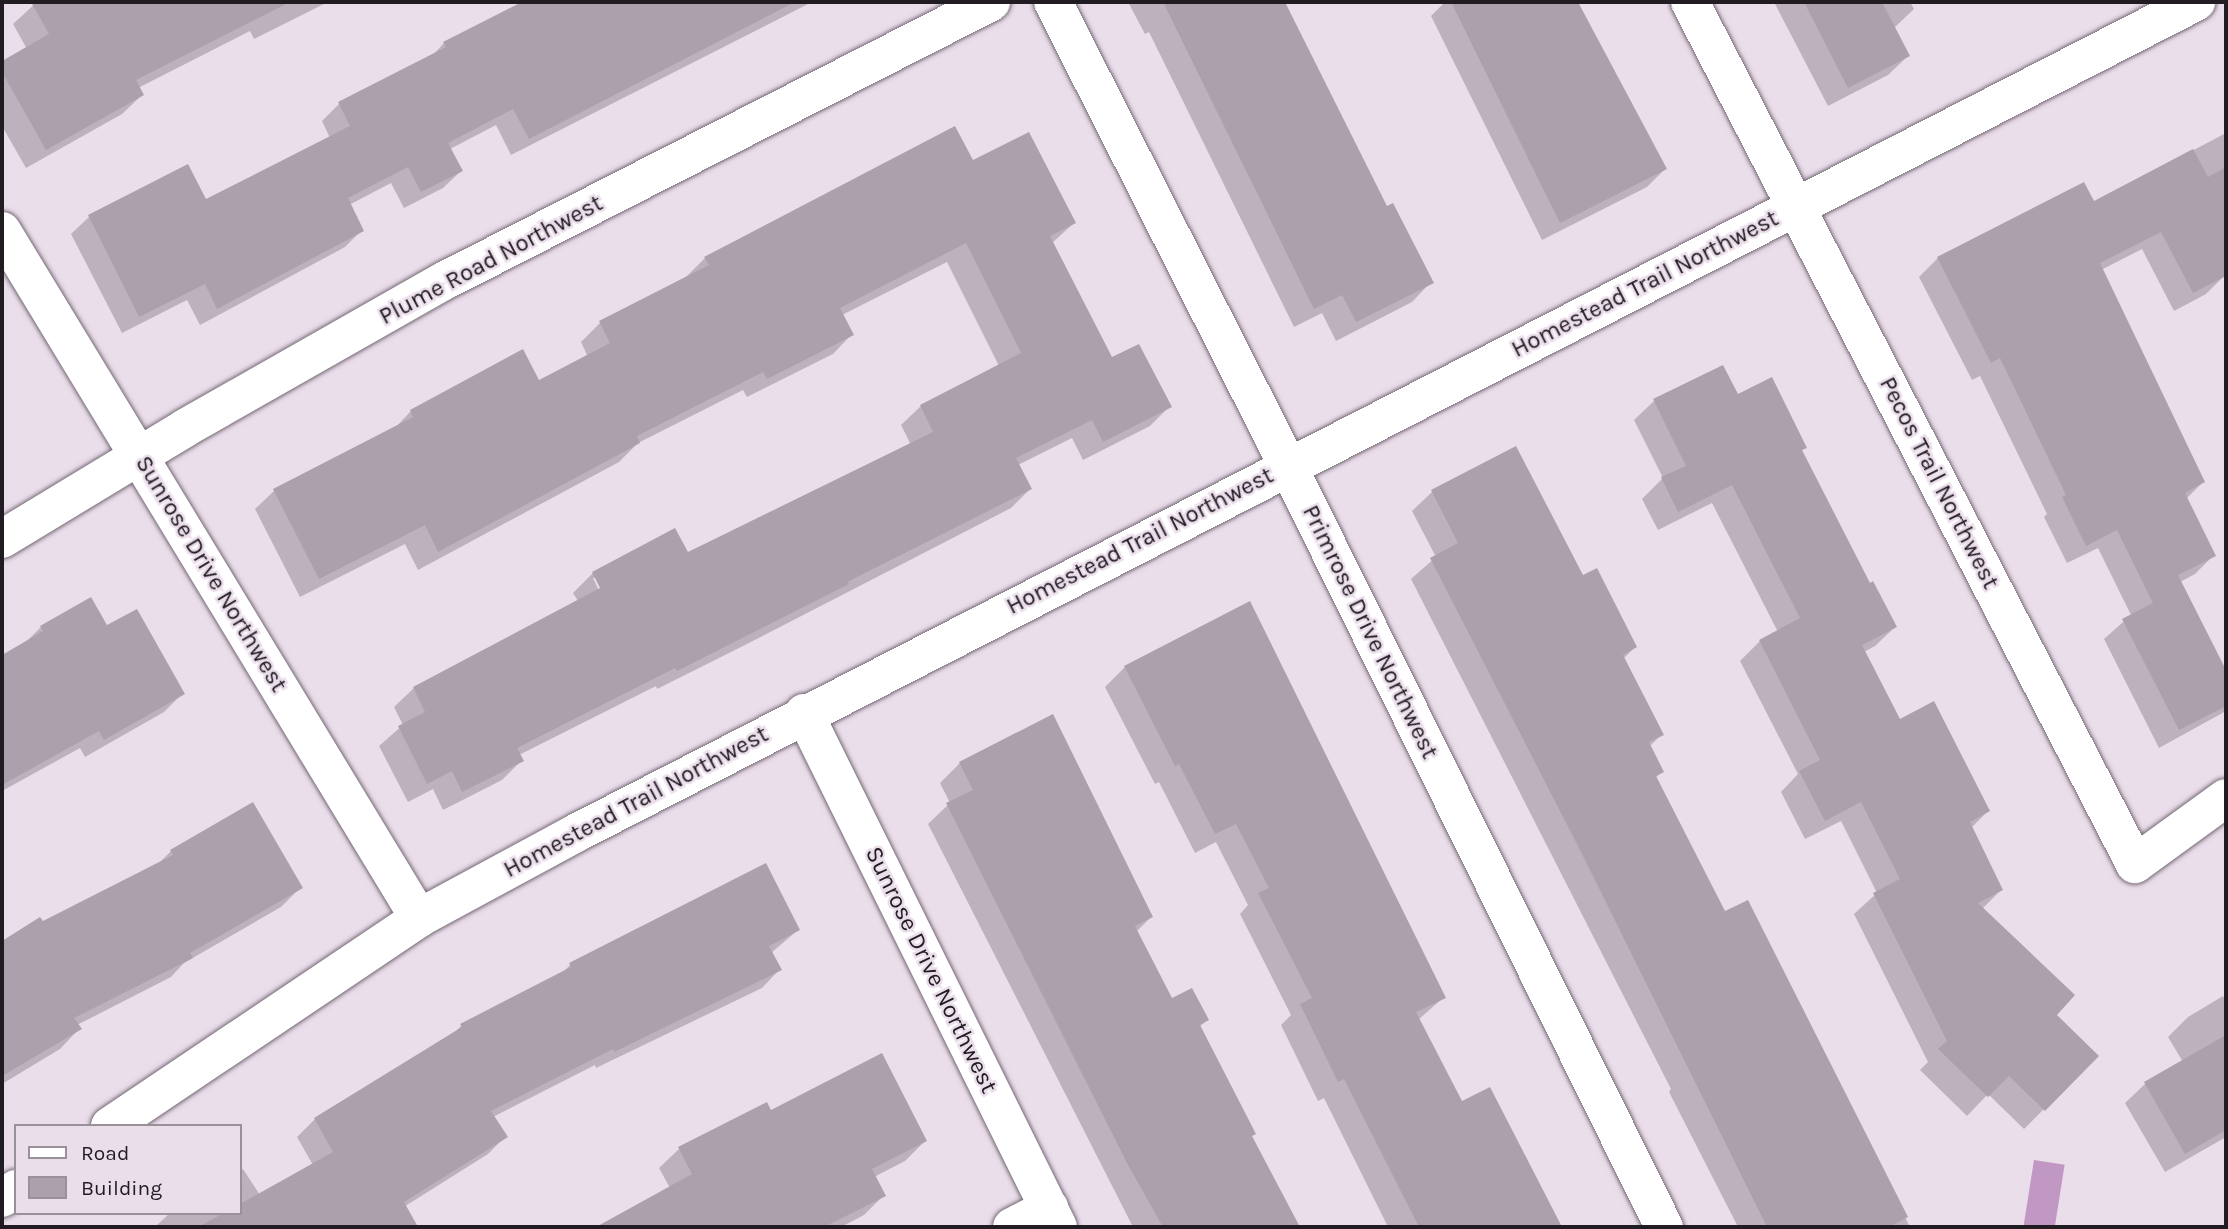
<!DOCTYPE html>
<style>
body{margin:0}
#map{position:relative;width:2228px;height:1229px;overflow:hidden;background:#ebdeeb;font-family:Karla,sans-serif}
div>[style]{position:absolute}
.water>*{inset:0;background:#c197c4;transform-origin:0 0}
.shadow>*{inset:0;background:#0003}
.building>*{inset:0;background:#aca0ad}
.roads{filter:drop-shadow(0 0 2px #736874) drop-shadow(0 0 2px #736874)}
.minor>*{height:38px;margin:-19px;padding:0 19px;transform-origin:19px;border-radius:19px;background:#fff}
.tertiary>*{height:38px;margin:-19px;padding:0 19px;transform-origin:19px;border-radius:19px;background:#fff}
span{translate:-50% -50%;white-space:nowrap;text-align:center;line-height:1.15;-webkit-text-stroke:5px #ebdeeb;paint-order:stroke}
.street-label{font-size:24px;color:#211c21}
.frame{position:absolute;inset:0;border:4px solid #211c21;pointer-events:none}
.legend{position:absolute;left:14px;top:1124px;width:228px;height:91px;box-sizing:border-box;background:#ebdeeb;border:2px solid #9a909a;margin:0;padding:9px 12px;list-style:none;font-size:21px;color:#211c21}
.legend li{display:flex;align-items:center;gap:14px;height:35px}
.legend b{width:35px;border:2px solid #9a909a}
</style>
<div id="map">
<div class="water">
<i style="left:2034px;top:1160px;width:31px;height:68px;rotate:9deg"></i>
</div>
<div class="shadow">
<i style="clip-path:polygon(37px 2px,328px 2px,254px 39px,250px 31px,138px 88px,142px 95px,122px 114px,26px 168px,2px 126px,2px 63px,27px 49px,13px 24px)"></i>
<i style="clip-path:polygon(550px 2px,812px 2px,511px 155px,496px 125px,450px 149px,461px 171px,443px 188px,404px 208px,391px 183px,349px 205px,362px 230px,345px 247px,200px 325px,187px 300px,122px 333px,71px 234px,89px 217px,187px 166px,205px 201px,330px 138px,322px 121px,339px 104px,431px 57px,444px 43px,528px 13px)"></i>
<i style="clip-path:polygon(1128px 2px,1283px 2px,1386px 209px,1431px 282px,1412px 302px,1336px 341px,1322px 313px,1294px 327px,1149px 32px,1145px 34px)"></i>
<i style="clip-path:polygon(1445px 2px,1576px 2px,1665px 169px,1647px 187px,1542px 240px,1431px 16px)"></i>
<i style="clip-path:polygon(1774px 2px,1910px 2px,1914px 9px,1894px 28px,1908px 56px,1888px 75px,1828px 106px)"></i>
<i style="clip-path:polygon(2226px 133px,2226px 264px,2221px 267px,2225px 275px,2206px 294px,2174px 311px,2142px 249px,2101px 270px,2203px 482px,2186px 499px,2214px 555px,2195px 574px,2180px 582px,2226px 673px,2226px 711px,2159px 748px,2104px 639px,2131px 615px,2098px 548px,2067px 563px,2044px 517px,2047px 514px,1980px 376px,1972px 380px,1919px 277px,1938px 258px,2093px 203px)"></i>
<i style="clip-path:polygon(evenodd,972px 163px,1074px 223px,1052px 243px,1111px 360px,1169px 407px,1150px 426px,1083px 460px,1072px 438px,1018px 465px,1030px 489px,1011px 508px,741px 647px,657px 689px,656px 686px,519px 755px,521px 761px,502px 780px,443px 810px,433px 789px,408px 802px,379px 746px,403px 725px,394px 707px,414px 688px,578px 601px,573px 593px,593px 573px,687px 555px,911px 445px,901px 425px,921px 406px,999px 366px,947px 262px,842px 315px,852px 334px,833px 354px,747px 397px,743px 390px,638px 443px,619px 462px,418px 570px,405px 544px,300px 597px,255px 509px,275px 490px,392px 431px,411px 411px,538px 382px,588px 357px,581px 342px,600px 323px,686px 277px,705px 258px,972px 163px,593px 578px,597px 578px,606px 595px,602px 597px,593px 578px)"></i>
<i style="clip-path:polygon(1737px 397px,1805px 448px,1801px 451px,1869px 585px,1895px 627px,1875px 646px,1864px 652px,1899px 721px,1988px 811px,1971px 828px,2001px 890px,1982px 909px,2054px 1015px,2097px 1056px,2024px 1129px,1988px 1094px,1967px 1116px,1920px 1070px,1928px 1062px,1854px 914px,1877px 893px,1841px 821px,1805px 839px,1781px 792px,1798px 774px,1740px 661px,1760px 641px,1778px 632px,1712px 503px,1658px 530px,1642px 499px,1663px 478px,1634px 420px,1654px 401px)"></i>
<i style="clip-path:polygon(1515px 448px,1582px 577px,1635px 647px,1623px 659px,1662px 734px,1649px 747px,1662px 772px,1655px 778px,1724px 914px,1747px 902px,1910px 1227px,1738px 1227px,1669px 1092px,1671px 1089px,1411px 579px,1436px 557px,1412px 511px,1432px 492px)"></i>
<i style="clip-path:polygon(41px 627px,106px 628px,182px 694px,164px 712px,85px 757px,80px 748px,2px 791px,2px 657px,23px 645px)"></i>
<i style="clip-path:polygon(1125px 667px,1444px 997px,1418px 1020px,1461px 1104px,1489px 1089px,1560px 1227px,1388px 1227px,1324px 1098px,1318px 1101px,1281px 1025px,1291px 1015px,1240px 914px,1248px 905px,1216px 842px,1195px 853px,1159px 782px,1155px 784px,1105px 687px)"></i>
<i style="clip-path:polygon(960px 763px,1151px 917px,1136px 932px,1171px 1001px,1207px 1020px,1199px 1027px,1251px 1137px,1298px 1227px,1133px 1227px,928px 824px,950px 803px,940px 783px)"></i>
<i style="clip-path:polygon(171px 851px,301px 887px,281px 907px,184px 963px,171px 977px,77px 1025px,79px 1029px,60px 1049px,2px 1084px,2px 943px,39px 919px,42px 923px,157px 865px)"></i>
<i style="clip-path:polygon(798px 930px,771px 953px,779px 970px,762px 988px,596px 1068px,595px 1065px,493px 1117px,505px 1137px,488px 1154px,372px 1227px,155px 1227px,170px 1213px,240px 1213px,240px 1171px,243px 1169px,260px 1195px,313px 1165px,297px 1137px,315px 1119px,450px 1037px,461px 1026px,560px 975px,570px 965px)"></i>
<i style="clip-path:polygon(2223px 996px,2226px 1002px,2226px 1137px,2165px 1172px,2125px 1103px,2145px 1084px,2183px 1062px,2168px 1037px,2188px 1017px)"></i>
<i style="clip-path:polygon(770px 1112px,925px 1141px,905px 1161px,874px 1177px,884px 1195px,864px 1215px,841px 1227px,599px 1227px,670px 1188px,659px 1168px,679px 1149px)"></i>
</div>
<div class="building">
<i style="clip-path:polygon(31px 2px,290px 2px,136px 80px,144px 95px,46px 150px,2px 72px,2px 61px,49px 34px)"></i>
<i style="clip-path:polygon(522px 2px,795px 2px,529px 139px,513px 109px,448px 143px,463px 171px,421px 192px,408px 167px,348px 198px,364px 231px,217px 309px,205px 284px,139px 317px,88px 215px,188px 164px,206px 199px,350px 126px,338px 102px,446px 47px,443px 42px)"></i>
<i style="clip-path:polygon(1163px 2px,1285px 2px,1387px 206px,1393px 203px,1434px 283px,1356px 322px,1342px 295px,1314px 309px)"></i>
<i style="clip-path:polygon(1451px 2px,1578px 2px,1667px 169px,1560px 223px)"></i>
<i style="clip-path:polygon(1804px 2px,1882px 2px,1910px 56px,1848px 88px)"></i>
<i style="clip-path:polygon(955px 126px,973px 160px,1029px 132px,1076px 223px,1050px 236px,1112px 357px,1139px 344px,1172px 407px,1103px 442px,1092px 420px,1016px 458px,1032px 489px,847px 582px,849px 584px,762px 628px,677px 671px,675px 668px,517px 748px,524px 761px,462px 792px,452px 771px,427px 784px,398px 726px,425px 712px,413px 687px,600px 588px,592px 572px,675px 528px,688px 552px,933px 432px,920px 405px,1021px 353px,966px 243px,840px 308px,854px 335px,767px 379px,763px 372px,637px 436px,640px 443px,438px 552px,425px 525px,319px 579px,273px 489px,413px 417px,410px 410px,523px 349px,539px 380px,610px 343px,599px 321px,709px 265px,704px 257px)"></i>
<i style="clip-path:polygon(2193px 149px,2208px 177px,2226px 167px,2226px 276px,2193px 293px,2161px 232px,2100px 263px,2205px 482px,2185px 493px,2216px 556px,2178px 575px,2226px 670px,2226px 706px,2179px 730px,2122px 619px,2153px 603px,2117px 530px,2086px 546px,2062px 497px,2066px 495px,2000px 358px,1991px 363px,1937px 257px,2084px 182px,2094px 201px)"></i>
<i style="clip-path:polygon(1723px 365px,1738px 394px,1772px 377px,1807px 448px,1802px 450px,1870px 583px,1873px 581px,1897px 627px,1862px 645px,1900px 719px,1934px 701px,1990px 811px,1970px 822px,2003px 890px,1978px 903px,2075px 995px,2057px 1015px,2099px 1056px,2045px 1111px,2009px 1076px,1988px 1097px,1938px 1049px,1947px 1041px,1873px 893px,1900px 879px,1861px 802px,1825px 821px,1799px 771px,1820px 760px,1759px 640px,1800px 618px,1732px 485px,1678px 512px,1661px 477px,1686px 466px,1653px 399px)"></i>
<i style="clip-path:polygon(1516px 446px,1583px 575px,1597px 568px,1637px 647px,1623px 655px,1664px 735px,1649px 742px,1664px 772px,1656px 776px,1725px 911px,1748px 900px,1908px 1217px,1889px 1227px,1767px 1227px,1579px 848px,1430px 558px,1458px 543px,1431px 490px)"></i>
<i style="clip-path:polygon(91px 597px,107px 625px,137px 609px,185px 694px,104px 740px,99px 731px,2px 785px,2px 655px,43px 631px,40px 626px)"></i>
<i style="clip-path:polygon(1250px 601px,1446px 998px,1416px 1012px,1462px 1101px,1490px 1087px,1562px 1227px,1419px 1227px,1344px 1079px,1338px 1082px,1300px 1004px,1312px 998px,1258px 893px,1269px 888px,1236px 824px,1215px 834px,1179px 764px,1175px 766px,1124px 666px)"></i>
<i style="clip-path:polygon(1053px 714px,1153px 917px,1135px 926px,1172px 998px,1192px 988px,1209px 1020px,1200px 1025px,1256px 1134px,1252px 1136px,1300px 1227px,1163px 1227px,1128px 1165px,946px 803px,973px 790px,959px 762px)"></i>
<i style="clip-path:polygon(253px 802px,303px 888px,190px 953px,193px 958px,74px 1018px,82px 1029px,2px 1076px,2px 941px,40px 917px,43px 921px,173px 855px,170px 850px)"></i>
<i style="clip-path:polygon(766px 863px,800px 930px,769px 946px,782px 970px,614px 1052px,613px 1049px,491px 1111px,508px 1137px,404px 1202px,418px 1227px,198px 1227px,224px 1213px,240px 1213px,240px 1204px,333px 1152px,314px 1118px,462px 1027px,460px 1024px,571px 967px,569px 963px)"></i>
<i style="clip-path:polygon(2226px 1035px,2226px 1130px,2185px 1154px,2144px 1082px)"></i>
<i style="clip-path:polygon(882px 1053px,927px 1141px,872px 1169px,886px 1196px,824px 1227px,596px 1227px,692px 1174px,678px 1147px,767px 1102px,771px 1110px)"></i>
</div>
<div class="roads">
<div class="minor">
<i style="left:1053px;top:2px;width:520px;rotate:63.14deg"></i>
<i style="left:1288px;top:466px;width:849px;rotate:63.71deg"></i>
<i style="left:1690px;top:2px;width:970px;rotate:62.7deg"></i>
<i style="left:2135px;top:864px;width:112px;rotate:-36deg"></i>
<i style="left:2px;top:231px;width:804px;rotate:58.74deg"></i>
<i style="left:2px;top:539px;width:214px;rotate:-31.2deg"></i>
<i style="left:185px;top:428px;width:298px;rotate:-29.6deg"></i>
<i style="left:444px;top:281px;width:614px;rotate:-27.02deg"></i>
<i style="left:804px;top:713px;width:573px;rotate:63.7deg"></i>
<i style="left:1012px;top:1227px;width:42px;rotate:-27.2deg"></i>
</div>
<div class="tertiary">
<i style="left:110px;top:1126px;width:372px;rotate:-33.9deg"></i>
<i style="left:419px;top:918px;width:179px;rotate:-28.4deg"></i>
<i style="left:576px;top:833px;width:1821px;rotate:-27.16deg"></i>
<i style="left:2px;top:1198px;width:17px;rotate:-33deg"></i>
</div>
</div>
<div class="street-label">
<span style="left:491px;top:260px;rotate:-28deg">Plume Road Northwest</span>
<span style="left:1645px;top:284px;rotate:-27deg">Homestead Trail Northwest</span>
<span style="left:1939px;top:483px;rotate:63deg">Pecos Trail Northwest</span>
<span style="left:1140px;top:541px;rotate:-27deg">Homestead Trail Northwest</span>
<span style="left:211px;top:574px;rotate:59deg">Sunrose Drive Northwest</span>
<span style="left:1370px;top:632px;rotate:64deg">Primrose Drive Northwest</span>
<span style="left:636px;top:802px;rotate:-28deg">Homestead Trail Northwest</span>
<span style="left:931px;top:970px;rotate:64deg">Sunrose Drive Northwest</span>
</div>
<div class="frame"></div>
<ul class="legend">
<li><b style="height:9px;background:#fff"></b>Road</li>
<li><b style="height:19px;background:#aca0ad"></b>Building</li>
</ul>
</div>
